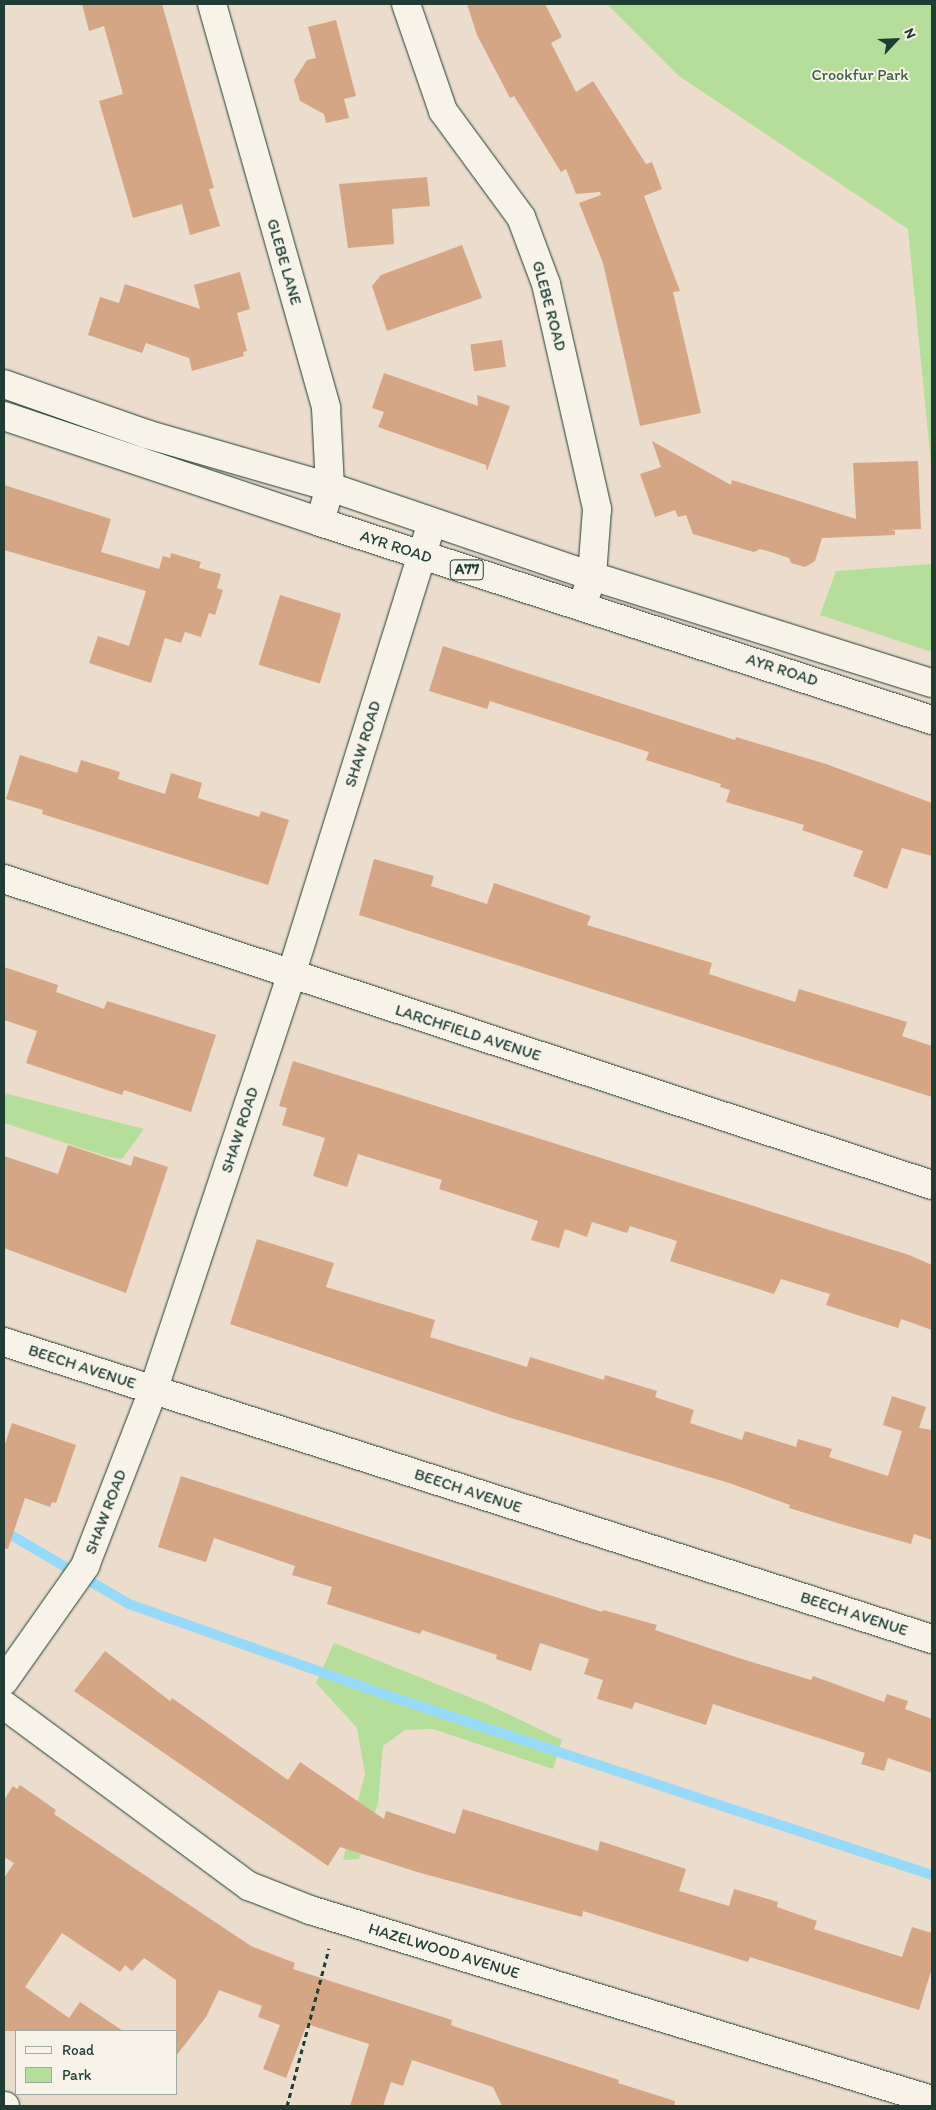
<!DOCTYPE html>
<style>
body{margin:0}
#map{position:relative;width:936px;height:2110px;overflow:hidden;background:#ecdccb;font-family:Itim,sans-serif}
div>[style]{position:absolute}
.green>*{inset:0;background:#b5de9a}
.stream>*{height:10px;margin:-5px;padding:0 5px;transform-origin:5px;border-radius:5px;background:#97d9f9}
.building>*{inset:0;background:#d4a686;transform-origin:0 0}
.path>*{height:3px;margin-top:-1.5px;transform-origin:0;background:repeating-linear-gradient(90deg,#1f3d34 0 5px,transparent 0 9px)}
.roads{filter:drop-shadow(0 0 1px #1f3d34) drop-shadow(0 0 1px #1f3d34)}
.minor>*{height:28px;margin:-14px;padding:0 14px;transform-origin:14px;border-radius:14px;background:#f7f3e8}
.primary>*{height:28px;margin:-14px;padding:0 14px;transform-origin:14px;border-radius:14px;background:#f7f3e8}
span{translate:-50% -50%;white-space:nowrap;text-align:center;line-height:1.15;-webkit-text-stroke:4px #f7f3e8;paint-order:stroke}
.shield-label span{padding:1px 4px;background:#f7f3e8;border:1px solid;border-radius:4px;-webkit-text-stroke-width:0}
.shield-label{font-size:15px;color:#1f3d34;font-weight:700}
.park-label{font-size:16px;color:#3d5d48}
.street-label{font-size:16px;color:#1f3d34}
.frame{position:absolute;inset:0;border:5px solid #1f3d34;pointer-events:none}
.legend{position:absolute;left:15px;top:2030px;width:162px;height:65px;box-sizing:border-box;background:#f7f3e8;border:1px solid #a1aaa0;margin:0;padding:6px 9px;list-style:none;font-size:15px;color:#1f3d34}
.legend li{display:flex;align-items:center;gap:10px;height:25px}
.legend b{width:25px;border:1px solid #a1aaa0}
.north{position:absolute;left:871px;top:15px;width:50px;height:50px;-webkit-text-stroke:4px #f7f3e8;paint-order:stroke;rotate:65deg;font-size:14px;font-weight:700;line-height:20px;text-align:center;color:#1f3d34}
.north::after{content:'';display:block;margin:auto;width:18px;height:22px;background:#1f3d34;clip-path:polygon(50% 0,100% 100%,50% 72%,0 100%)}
</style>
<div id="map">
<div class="green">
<i style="clip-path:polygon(607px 4px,932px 4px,932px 474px,908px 229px,679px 76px)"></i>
<i style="clip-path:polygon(932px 564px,932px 652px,820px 615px,836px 571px)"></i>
<i style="clip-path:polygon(4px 1093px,144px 1129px,122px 1159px,109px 1157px,4px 1123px)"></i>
<i style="clip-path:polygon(334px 1643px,489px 1705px,562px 1740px,553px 1769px,433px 1729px,405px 1730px,383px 1746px,378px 1803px,359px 1859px,343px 1860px,365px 1774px,357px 1728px,316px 1683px)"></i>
</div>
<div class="stream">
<i style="left:4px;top:1531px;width:145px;rotate:30.3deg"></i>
<i style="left:129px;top:1604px;width:273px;rotate:19.5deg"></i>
<i style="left:386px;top:1695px;width:575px;rotate:18.25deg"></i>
</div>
<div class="building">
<i style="clip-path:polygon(82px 4px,162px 4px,214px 188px,209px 189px,220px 226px,190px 235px,182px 204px,133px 218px,99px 101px,123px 94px,104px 26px,89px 31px)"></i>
<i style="clip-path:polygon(467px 4px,545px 4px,562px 37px,551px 43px,576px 92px,593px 81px,646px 164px,652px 162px,662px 189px,644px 196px,680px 291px,673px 292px,701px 413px,640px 426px,603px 263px,579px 203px,601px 195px,600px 192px,576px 194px,566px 169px,561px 172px,514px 96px,510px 98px,477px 35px)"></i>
<i style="clip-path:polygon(336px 20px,356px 96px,344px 99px,349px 118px,326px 123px,324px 114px,300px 101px,294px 80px,307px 60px,316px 58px,308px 27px)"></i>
<i style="clip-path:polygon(427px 177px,430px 206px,392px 209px,394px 244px,348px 248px,339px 184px)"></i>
<i style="clip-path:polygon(462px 245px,482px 298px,387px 331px,372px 286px,381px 275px)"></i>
<i style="clip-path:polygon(240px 272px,250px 309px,237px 313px,247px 351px,243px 352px,244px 356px,192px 371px,189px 358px,146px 343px,142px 353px,88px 335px,100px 297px,119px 303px,125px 284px,200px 309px,194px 285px)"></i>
<i style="left:502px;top:340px;width:27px;height:32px;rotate:82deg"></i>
<i style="clip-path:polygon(384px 373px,478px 406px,477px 395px,510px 406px,487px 471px,486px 465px,378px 427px,384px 412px,372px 408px)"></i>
<i style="clip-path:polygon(652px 441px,731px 485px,732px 480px,856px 519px,853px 463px,918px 461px,921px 529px,891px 530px,895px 531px,895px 535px,822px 538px,815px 561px,805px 567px,791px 563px,789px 558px,774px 553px,760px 549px,754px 552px,693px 534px,686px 515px,678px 517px,675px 510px,655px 517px,640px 474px,661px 467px)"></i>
<i style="clip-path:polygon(4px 485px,111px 519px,101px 552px,159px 569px,163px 556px,170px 558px,171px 553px,201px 562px,199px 568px,221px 574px,217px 588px,223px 590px,215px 615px,209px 613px,201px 637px,185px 632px,181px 643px,165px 638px,151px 683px,89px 663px,98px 636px,129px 646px,146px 591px,4px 550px)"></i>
<i style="left:280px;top:595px;width:64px;height:73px;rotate:17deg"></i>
<i style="clip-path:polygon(443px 646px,735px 740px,736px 737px,826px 764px,932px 803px,932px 856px,902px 848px,887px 889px,853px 876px,863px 851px,802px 830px,804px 825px,726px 802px,730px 790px,720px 787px,721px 784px,646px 760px,649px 752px,490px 701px,487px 709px,429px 691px)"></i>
<i style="clip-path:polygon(20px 755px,77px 773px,81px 760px,120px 772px,118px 779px,165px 794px,171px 773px,202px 783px,198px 798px,259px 817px,261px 811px,289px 820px,268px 885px,42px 814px,43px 810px,6px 799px)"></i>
<i style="clip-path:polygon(374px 859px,434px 876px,431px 886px,487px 904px,494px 883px,591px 916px,587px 925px,712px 963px,709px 974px,795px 1002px,799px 989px,907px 1022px,902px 1036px,932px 1046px,932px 1097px,359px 915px)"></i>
<i style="clip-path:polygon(4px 967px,58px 985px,56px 992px,104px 1009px,107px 1001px,216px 1035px,191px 1112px,124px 1090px,122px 1095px,26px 1063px,37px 1031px,4px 1020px)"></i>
<i style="clip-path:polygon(293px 1061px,909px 1255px,932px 1265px,932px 1330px,901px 1319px,898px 1328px,826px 1305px,830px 1294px,781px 1279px,774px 1294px,670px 1261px,677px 1241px,630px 1226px,627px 1233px,592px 1222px,587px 1237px,565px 1229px,559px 1248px,531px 1240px,538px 1221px,439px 1189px,442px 1180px,358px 1154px,347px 1187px,313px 1176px,325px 1138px,282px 1125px,287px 1108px,279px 1106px)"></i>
<i style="clip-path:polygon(68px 1145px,131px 1166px,134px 1156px,168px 1167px,126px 1293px,4px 1248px,4px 1156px,58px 1174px)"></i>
<i style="clip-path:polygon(257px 1239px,334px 1263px,326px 1287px,435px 1320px,430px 1337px,527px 1367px,530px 1357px,604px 1380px,605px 1375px,657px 1391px,655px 1397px,694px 1410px,690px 1423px,742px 1440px,745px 1431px,796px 1447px,798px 1439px,832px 1449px,829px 1457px,888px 1476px,902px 1431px,883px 1425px,892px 1396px,926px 1407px,919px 1428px,932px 1430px,932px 1540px,914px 1534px,911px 1544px,844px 1525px,789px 1508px,790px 1505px,729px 1483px,511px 1418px,230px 1324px)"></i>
<i style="clip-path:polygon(12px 1423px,76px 1445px,56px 1503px,52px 1502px,50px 1507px,25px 1498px,8px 1549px,4px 1548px,4px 1447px)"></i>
<i style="clip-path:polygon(181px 1476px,602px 1612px,603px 1610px,657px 1625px,655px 1630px,742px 1659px,811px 1680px,813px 1676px,884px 1702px,887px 1694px,908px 1701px,905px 1709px,932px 1719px,932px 1773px,888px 1758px,884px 1771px,861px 1764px,865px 1753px,713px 1704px,706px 1725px,635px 1702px,632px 1709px,597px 1699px,603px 1680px,584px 1674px,589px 1659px,540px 1643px,531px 1671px,496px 1659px,497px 1655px,422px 1630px,420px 1634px,327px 1604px,332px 1587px,292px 1575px,295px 1566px,214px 1538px,206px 1562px,158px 1547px)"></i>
<i style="clip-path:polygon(105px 1651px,170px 1701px,172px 1698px,288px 1780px,300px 1762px,384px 1819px,386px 1811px,455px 1834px,463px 1809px,598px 1851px,600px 1841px,686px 1869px,679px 1891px,729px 1906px,734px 1889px,778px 1902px,777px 1907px,817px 1921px,814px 1929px,902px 1957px,912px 1927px,932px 1933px,932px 1968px,919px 2010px,750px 1957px,748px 1962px,583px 1911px,582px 1917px,417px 1872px,340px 1847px,328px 1866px,74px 1691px)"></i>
<i style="clip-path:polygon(20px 1785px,56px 1810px,54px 1814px,137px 1870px,251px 1946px,295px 1963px,293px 1969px,452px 2020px,451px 2025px,456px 2027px,619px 2080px,618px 2083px,675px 2101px,674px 2106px,502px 2106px,493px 2087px,412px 2060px,403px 2086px,391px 2082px,383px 2106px,350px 2106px,369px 2044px,307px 2024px,286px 2078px,263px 2069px,280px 2025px,258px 2017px,262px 2006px,219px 1990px,206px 2017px,176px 2056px,176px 1980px,144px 1958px,132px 1971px,125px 1965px,120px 1972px,62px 1933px,25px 1987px,69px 2018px,80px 2002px,123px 2031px,4px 2031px,4px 1878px,14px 1863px,4px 1857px,4px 1800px,13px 1786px,17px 1789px)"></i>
</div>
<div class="path">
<i style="left:287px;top:2106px;width:163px;rotate:-75.1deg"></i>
</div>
<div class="roads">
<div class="minor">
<i style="left:212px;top:4px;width:420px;rotate:74.2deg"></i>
<i style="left:326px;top:408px;width:79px;rotate:87.1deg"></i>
<i style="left:330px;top:487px;width:36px;rotate:106deg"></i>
<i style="left:406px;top:4px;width:113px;rotate:70.9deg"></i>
<i style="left:443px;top:111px;width:132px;rotate:53.7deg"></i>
<i style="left:521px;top:217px;width:72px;rotate:69.5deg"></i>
<i style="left:546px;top:284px;width:231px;rotate:77.2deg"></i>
<i style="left:597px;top:509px;width:67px;rotate:94.3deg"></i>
<i style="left:592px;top:576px;width:32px;rotate:108deg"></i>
<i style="left:4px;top:879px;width:977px;rotate:18.25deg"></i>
<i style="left:4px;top:1342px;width:974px;rotate:17.75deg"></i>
<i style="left:4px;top:1681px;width:141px;rotate:-54.8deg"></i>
<i style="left:85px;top:1566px;width:188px;rotate:-68.8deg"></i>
<i style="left:153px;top:1391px;width:438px;rotate:-71.6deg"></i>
<i style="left:291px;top:975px;width:474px;rotate:-72.7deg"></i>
<i style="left:4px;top:1705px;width:305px;rotate:36.5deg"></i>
<i style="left:249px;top:1886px;width:66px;rotate:21.5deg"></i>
<i style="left:310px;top:1910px;width:650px;rotate:16.99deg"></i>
<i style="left:4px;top:2106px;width:1px"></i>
</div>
<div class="primary">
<i style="left:4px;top:384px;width:151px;rotate:19.4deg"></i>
<i style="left:146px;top:434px;width:191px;rotate:16.1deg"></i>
<i style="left:330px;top:487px;width:277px;rotate:18.8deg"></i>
<i style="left:592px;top:576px;width:356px;rotate:17.5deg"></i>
<i style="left:4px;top:416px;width:333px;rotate:18.5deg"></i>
<i style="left:320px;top:522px;width:643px;rotate:17.93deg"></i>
</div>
</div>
<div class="shield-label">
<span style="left:467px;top:570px">A77</span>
</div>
<div class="park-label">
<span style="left:860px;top:75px">Crookfur Park</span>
</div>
<div class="street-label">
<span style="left:284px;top:262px;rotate:74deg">GLEBE LANE</span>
<span style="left:549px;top:306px;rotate:75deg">GLEBE ROAD</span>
<span style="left:396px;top:547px;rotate:18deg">AYR ROAD</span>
<span style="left:782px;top:670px;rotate:18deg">AYR ROAD</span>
<span style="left:363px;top:744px;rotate:-73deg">SHAW ROAD</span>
<span style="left:468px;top:1033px;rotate:18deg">LARCHFIELD AVENUE</span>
<span style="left:240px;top:1130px;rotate:-72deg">SHAW ROAD</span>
<span style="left:82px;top:1367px;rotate:18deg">BEECH AVENUE</span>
<span style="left:468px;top:1491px;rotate:18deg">BEECH AVENUE</span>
<span style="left:106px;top:1512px;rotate:-69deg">SHAW ROAD</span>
<span style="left:854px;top:1614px;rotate:18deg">BEECH AVENUE</span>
<span style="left:444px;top:1951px;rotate:17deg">HAZELWOOD AVENUE</span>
</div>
<div class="frame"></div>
<ul class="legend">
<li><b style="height:6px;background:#f7f3e8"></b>Road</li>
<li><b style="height:14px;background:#b5de9a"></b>Park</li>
</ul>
<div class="north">N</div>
</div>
